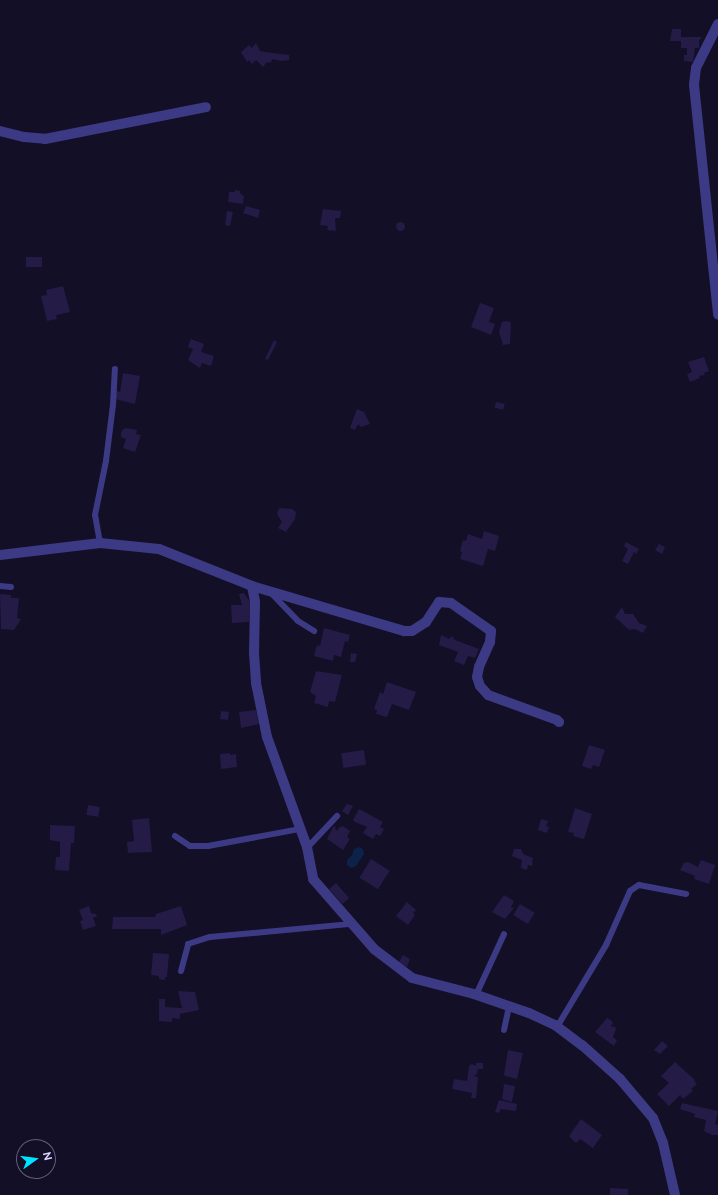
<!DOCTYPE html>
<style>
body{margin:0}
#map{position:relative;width:718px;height:1195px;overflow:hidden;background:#130f26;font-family:Raleway,sans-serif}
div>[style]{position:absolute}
.water>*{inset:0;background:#0c2248}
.building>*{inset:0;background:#241b47;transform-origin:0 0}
.round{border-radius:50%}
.lane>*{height:6px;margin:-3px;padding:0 3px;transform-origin:3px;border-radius:3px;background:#3d3a85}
.street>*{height:10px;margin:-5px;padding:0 5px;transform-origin:5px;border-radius:5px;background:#3d3a85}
span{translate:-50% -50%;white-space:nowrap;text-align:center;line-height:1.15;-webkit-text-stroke:3.5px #130f26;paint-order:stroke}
.north{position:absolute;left:16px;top:1139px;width:40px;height:40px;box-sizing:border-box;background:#130f26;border:1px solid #625e7d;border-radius:50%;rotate:76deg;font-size:11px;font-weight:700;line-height:16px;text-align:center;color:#d9d4ff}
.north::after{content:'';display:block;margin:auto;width:14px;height:18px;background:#00e5ff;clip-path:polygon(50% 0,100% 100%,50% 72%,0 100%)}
</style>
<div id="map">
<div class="water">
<i style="clip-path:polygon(359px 847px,363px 849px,364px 854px,356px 866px,351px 868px,347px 865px,347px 860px,352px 855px,354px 849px)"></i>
</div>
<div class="building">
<i style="clip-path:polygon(672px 29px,681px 29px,681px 37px,701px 37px,701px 39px,699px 40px,699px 48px,695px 48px,693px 62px,684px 61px,684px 55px,687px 55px,687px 48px,681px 48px,681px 41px,670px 41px)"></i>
<i style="clip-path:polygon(256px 43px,260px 51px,265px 52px,289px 55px,289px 60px,282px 61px,273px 59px,270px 63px,267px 62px,263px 67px,256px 60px,252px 64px,249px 60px,247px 62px,241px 52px,249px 45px,252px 48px)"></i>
<i style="clip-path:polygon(235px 190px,240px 191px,240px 193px,244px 196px,243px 204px,228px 202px,229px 192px,235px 192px)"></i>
<i style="clip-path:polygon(246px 206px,260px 210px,258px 218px,243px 213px)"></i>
<i style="clip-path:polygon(323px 209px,341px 211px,340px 218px,335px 218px,336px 231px,327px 230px,328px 226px,320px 225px)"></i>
<i style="clip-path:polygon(227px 211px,233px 212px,230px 226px,225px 225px)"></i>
<i class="round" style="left:395.5px;top:221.5px;width:9px;height:9px"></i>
<i style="left:26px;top:257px;width:16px;height:10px"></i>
<i style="clip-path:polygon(63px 286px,70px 312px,56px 315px,57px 319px,47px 321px,41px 296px,47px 295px,46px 290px)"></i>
<i style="clip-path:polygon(480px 303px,494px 308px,489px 322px,495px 324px,491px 335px,471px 327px)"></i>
<i style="clip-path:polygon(506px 321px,511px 322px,510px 344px,503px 345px,499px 332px,502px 322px)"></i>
<i style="clip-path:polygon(191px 339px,204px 344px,201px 352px,214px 356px,211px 366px,202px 363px,200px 368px,188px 360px,193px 349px,188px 347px)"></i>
<i style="clip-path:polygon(274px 340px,277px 342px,268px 360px,265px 359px)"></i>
<i style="clip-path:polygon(704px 357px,709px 371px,704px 373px,705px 375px,699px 376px,700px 378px,690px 382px,687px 374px,692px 372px,688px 362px)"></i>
<i style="clip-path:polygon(123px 373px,140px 376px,135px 404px,115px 399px,117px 391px,120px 392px)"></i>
<i style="left:496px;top:402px;width:9px;height:6px;rotate:13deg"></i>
<i style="clip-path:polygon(357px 409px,364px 412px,370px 424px,361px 427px,358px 424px,355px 430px,350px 428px)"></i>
<i style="clip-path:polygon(126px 428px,137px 430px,136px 434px,141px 435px,135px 452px,123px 448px,126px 439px,121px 437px,121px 433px,123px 429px)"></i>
<i style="clip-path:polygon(279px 508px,292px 509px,296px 512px,295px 519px,286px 532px,278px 528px,282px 522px,277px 514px)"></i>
<i style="clip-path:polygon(484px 531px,499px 536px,495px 551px,488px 549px,483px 566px,460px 559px,462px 552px,460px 551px,463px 540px,466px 541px,468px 534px,482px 539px)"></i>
<i style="clip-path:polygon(626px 542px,639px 549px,636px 554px,634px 552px,628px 564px,622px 561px,628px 549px,624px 546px)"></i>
<i style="clip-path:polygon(659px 544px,665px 547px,662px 554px,655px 550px)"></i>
<i style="clip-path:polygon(244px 593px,250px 602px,249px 622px,232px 623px,231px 605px,242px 605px,239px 594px)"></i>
<i style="clip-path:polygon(0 594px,11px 595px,11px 598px,19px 598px,17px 618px,21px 619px,14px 630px,1px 629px)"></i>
<i style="clip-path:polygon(622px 607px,625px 614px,633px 614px,639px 623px,647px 626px,643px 633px,635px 629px,629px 630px,615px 617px)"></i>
<i style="clip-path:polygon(324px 628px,350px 635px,348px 642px,345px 641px,341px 657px,334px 655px,333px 661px,314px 656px,317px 645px,320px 646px)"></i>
<i style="clip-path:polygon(441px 635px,449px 639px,452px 636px,455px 640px,479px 649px,475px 658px,468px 656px,464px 665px,454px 661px,458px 652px,439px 645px)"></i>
<i style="clip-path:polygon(351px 653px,357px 654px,355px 662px,350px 662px)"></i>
<i style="clip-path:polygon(316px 671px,342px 675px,335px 702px,329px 701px,328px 707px,314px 703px,316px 696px,310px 692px)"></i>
<i style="clip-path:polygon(387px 682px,416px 692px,409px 710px,392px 704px,387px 717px,376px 714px,377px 710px,374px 709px,380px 692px,383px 694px)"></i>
<i style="clip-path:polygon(256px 710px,259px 724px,241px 728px,239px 712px)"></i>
<i style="left:221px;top:711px;width:8px;height:8px;rotate:7deg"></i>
<i style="clip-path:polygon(589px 745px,605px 750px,599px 767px,593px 765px,591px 769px,582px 766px)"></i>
<i style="left:364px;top:750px;width:15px;height:23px;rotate:82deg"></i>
<i style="clip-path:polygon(230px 753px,230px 755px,236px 754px,237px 767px,221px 769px,220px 754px)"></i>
<i style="clip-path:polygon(347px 804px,353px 806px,348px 815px,342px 811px)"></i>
<i style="left:88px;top:805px;width:12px;height:10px;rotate:9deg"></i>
<i style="clip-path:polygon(575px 808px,592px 814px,584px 839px,573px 836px,574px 833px,568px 832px)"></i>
<i style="clip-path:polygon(359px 809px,383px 822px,380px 827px,384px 829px,380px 836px,376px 834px,373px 839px,363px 833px,367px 827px,355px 822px,353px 820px)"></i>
<i style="clip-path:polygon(149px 818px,152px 852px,128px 853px,127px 842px,134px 841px,132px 820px)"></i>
<i style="clip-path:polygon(541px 819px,548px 821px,546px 826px,549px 827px,547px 833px,538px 830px)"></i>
<i style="clip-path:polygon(50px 825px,75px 826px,74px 843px,71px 843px,69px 871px,55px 870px,56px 857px,60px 857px,60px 842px,50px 840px)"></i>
<i style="clip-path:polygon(336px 826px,335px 829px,338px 831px,338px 828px,343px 826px,350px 831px,347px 837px,350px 839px,343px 850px,327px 839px,333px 827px)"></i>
<i style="clip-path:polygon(514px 849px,521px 849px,523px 854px,533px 858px,532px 866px,528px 865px,527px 870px,521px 868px,522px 860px,512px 856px)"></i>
<i style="left:371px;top:859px;width:22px;height:22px;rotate:32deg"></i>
<i style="clip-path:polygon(701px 860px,715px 865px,709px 884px,694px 879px,695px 876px,680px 870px,684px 863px,688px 862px,698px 867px)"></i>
<i style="left:336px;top:883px;width:20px;height:9px;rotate:49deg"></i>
<i style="clip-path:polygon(504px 895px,514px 901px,511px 907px,514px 908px,505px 919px,492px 912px)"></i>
<i style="clip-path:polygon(407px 902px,416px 910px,413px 913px,415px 915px,408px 925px,396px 916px)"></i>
<i style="left:520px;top:904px;width:17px;height:13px;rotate:31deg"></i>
<i style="clip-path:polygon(89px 906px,91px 913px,96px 914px,97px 916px,93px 918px,96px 926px,83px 930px,80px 921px,83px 920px,79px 910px)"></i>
<i style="clip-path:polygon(181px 906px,187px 925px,161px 935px,161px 929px,112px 929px,113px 917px,155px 917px,156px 914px)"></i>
<i style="clip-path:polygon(153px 953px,169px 954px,167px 977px,165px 977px,165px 980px,159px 979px,159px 976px,151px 975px)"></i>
<i style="clip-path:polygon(403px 955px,410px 959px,407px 967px,399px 962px)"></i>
<i style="clip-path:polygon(178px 991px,195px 992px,199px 1010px,180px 1014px,180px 1019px,172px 1018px,172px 1022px,159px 1021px,159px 999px,165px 999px,165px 1007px,182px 1008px)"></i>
<i style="clip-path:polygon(607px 1018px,612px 1021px,613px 1024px,610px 1026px,615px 1027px,616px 1029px,613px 1037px,617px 1040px,614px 1046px,595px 1032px)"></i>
<i style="clip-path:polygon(662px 1041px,668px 1046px,660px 1054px,654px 1050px)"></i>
<i style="clip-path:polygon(508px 1050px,523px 1053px,517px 1079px,505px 1076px,504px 1074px)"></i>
<i style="clip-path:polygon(675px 1062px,695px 1080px,694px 1081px,697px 1084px,691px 1089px,693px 1091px,683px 1099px,680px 1095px,669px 1106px,657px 1094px,669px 1083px,661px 1076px)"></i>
<i style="clip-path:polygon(476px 1063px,483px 1063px,483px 1069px,478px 1069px,477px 1074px,474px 1076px,478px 1077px,476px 1098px,471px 1098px,472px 1093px,452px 1089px,454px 1079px,467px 1081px,469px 1066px,472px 1064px,476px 1066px)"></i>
<i style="clip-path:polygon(504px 1084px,515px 1086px,512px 1102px,502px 1099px)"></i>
<i style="clip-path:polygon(499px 1100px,517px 1104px,516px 1111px,500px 1109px,500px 1113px,495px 1112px)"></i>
<i style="clip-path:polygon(682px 1103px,718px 1111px,715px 1124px,718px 1125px,718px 1135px,712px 1135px,704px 1131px,706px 1120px,694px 1117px,695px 1114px,680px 1109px)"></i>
<i style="clip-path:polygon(581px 1119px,602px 1135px,593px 1148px,580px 1139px,576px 1143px,569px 1136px)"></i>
<i style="clip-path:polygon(610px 1188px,628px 1189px,628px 1195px,610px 1195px)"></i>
</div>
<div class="lane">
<i style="left:100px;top:543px;width:28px;rotate:-100deg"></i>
<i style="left:95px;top:515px;width:55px;rotate:-78.5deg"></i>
<i style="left:106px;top:461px;width:56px;rotate:-82.9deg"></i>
<i style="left:113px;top:405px;width:36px;rotate:-87deg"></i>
<i style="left:0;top:586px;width:11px;rotate:5deg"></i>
<i style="left:272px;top:594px;width:37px;rotate:46deg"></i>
<i style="left:298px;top:621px;width:19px;rotate:32deg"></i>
<i style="left:175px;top:836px;width:18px;rotate:34deg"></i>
<i style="left:190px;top:846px;width:18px"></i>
<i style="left:208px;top:846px;width:94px;rotate:-10.5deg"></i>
<i style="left:307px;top:848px;width:44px;rotate:-46.8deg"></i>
<i style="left:181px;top:971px;width:28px;rotate:-75deg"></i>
<i style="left:188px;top:944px;width:23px;rotate:-18deg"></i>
<i style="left:210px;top:937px;width:142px;rotate:-5.3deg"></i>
<i style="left:476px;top:995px;width:67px;rotate:-65.3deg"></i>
<i style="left:557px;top:1027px;width:96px;rotate:-59.1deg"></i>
<i style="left:606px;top:945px;width:59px;rotate:-66deg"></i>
<i style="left:630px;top:891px;width:11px;rotate:-34deg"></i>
<i style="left:639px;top:885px;width:48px;rotate:10.8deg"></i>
<i style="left:504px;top:1030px;width:25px;rotate:-78deg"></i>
</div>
<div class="street">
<i style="left:718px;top:24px;width:49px;rotate:116.6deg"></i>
<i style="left:696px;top:68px;width:17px;rotate:97deg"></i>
<i style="left:694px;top:85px;width:231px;rotate:84deg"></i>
<i style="left:0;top:131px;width:25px;rotate:14deg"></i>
<i style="left:24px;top:137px;width:21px;rotate:5deg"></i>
<i style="left:45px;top:139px;width:164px;rotate:-11.2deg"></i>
<i style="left:0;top:555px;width:101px;rotate:-6.8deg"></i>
<i style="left:100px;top:543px;width:59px;rotate:5.8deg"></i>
<i style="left:159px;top:549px;width:100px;rotate:21.7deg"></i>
<i style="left:252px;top:586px;width:159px;rotate:16.5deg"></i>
<i style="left:404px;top:631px;width:8px"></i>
<i style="left:412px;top:631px;width:17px;rotate:-33deg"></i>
<i style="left:426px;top:622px;width:24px;rotate:-57deg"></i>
<i style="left:439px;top:602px;width:12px;rotate:5deg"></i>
<i style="left:451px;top:603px;width:49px;rotate:35deg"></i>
<i style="left:491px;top:631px;width:11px;rotate:95deg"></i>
<i style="left:490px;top:642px;width:27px;rotate:114deg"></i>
<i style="left:479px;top:667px;width:10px;rotate:101deg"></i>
<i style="left:477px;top:677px;width:9px;rotate:72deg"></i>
<i style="left:480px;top:686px;width:12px;rotate:48deg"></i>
<i style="left:488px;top:695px;width:73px;rotate:19.9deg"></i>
<i style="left:557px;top:720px;width:3px;rotate:45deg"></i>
<i style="left:252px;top:586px;width:16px;rotate:79deg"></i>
<i style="left:255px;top:602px;width:51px;rotate:91.1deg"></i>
<i style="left:254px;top:653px;width:30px;rotate:86deg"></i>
<i style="left:256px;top:683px;width:55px;rotate:78.5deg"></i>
<i style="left:267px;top:737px;width:117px;rotate:70deg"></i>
<i style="left:307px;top:847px;width:33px;rotate:79deg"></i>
<i style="left:313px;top:879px;width:93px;rotate:48.9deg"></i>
<i style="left:374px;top:949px;width:48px;rotate:37.3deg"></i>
<i style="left:412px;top:978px;width:64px;rotate:14.5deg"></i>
<i style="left:474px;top:994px;width:58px;rotate:19.1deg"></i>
<i style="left:529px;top:1013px;width:29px;rotate:25deg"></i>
<i style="left:555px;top:1025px;width:34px;rotate:37deg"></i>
<i style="left:582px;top:1045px;width:51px;rotate:41.8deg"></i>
<i style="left:620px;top:1079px;width:51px;rotate:49.8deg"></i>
<i style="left:653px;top:1118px;width:27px;rotate:68deg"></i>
<i style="left:663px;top:1143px;width:53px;rotate:77deg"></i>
</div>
<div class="north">N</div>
</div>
